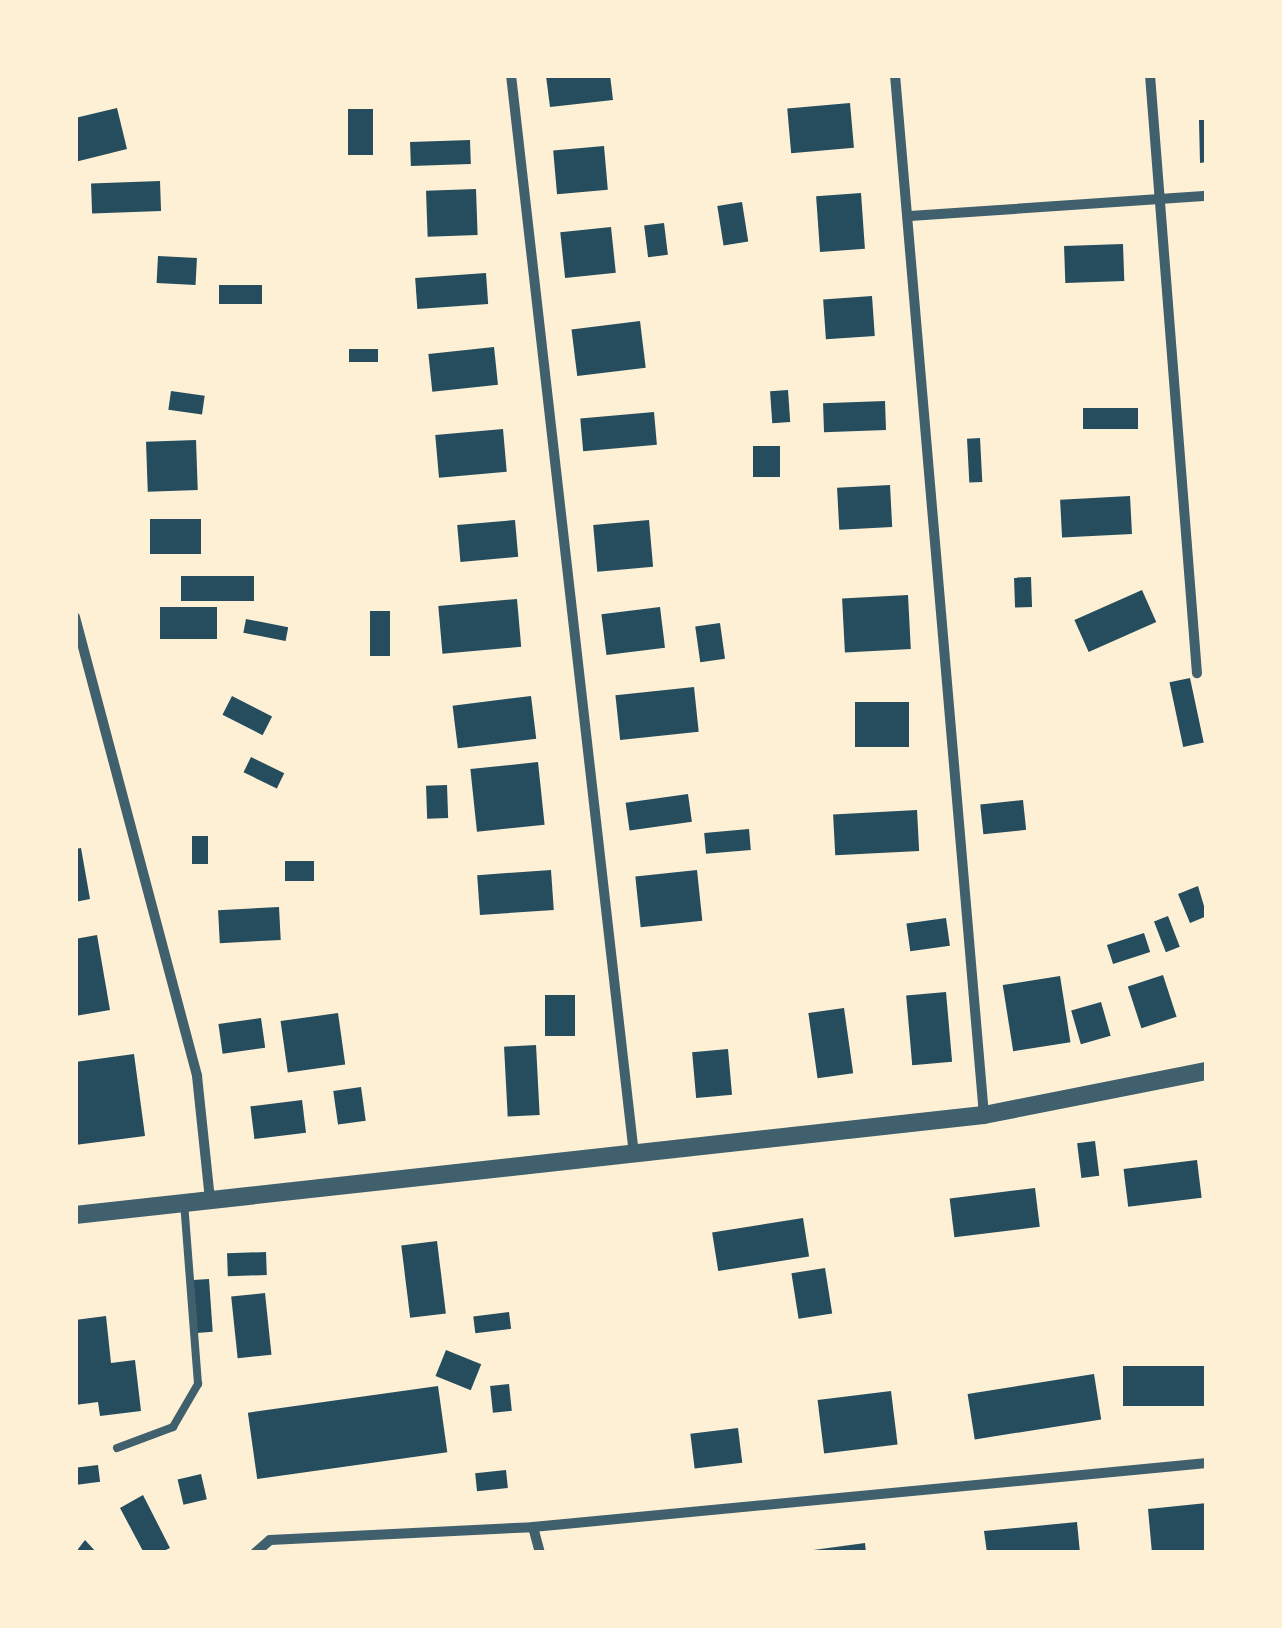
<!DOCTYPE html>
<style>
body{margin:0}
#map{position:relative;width:1282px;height:1628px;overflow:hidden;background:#fdf0d5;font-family:"Exo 2",sans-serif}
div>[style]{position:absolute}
.building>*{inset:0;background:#264d5e;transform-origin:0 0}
.service>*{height:8px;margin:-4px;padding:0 4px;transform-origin:4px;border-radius:4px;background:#3f606c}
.minor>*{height:10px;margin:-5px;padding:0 5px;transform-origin:5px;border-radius:5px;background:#3f606c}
.tertiary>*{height:18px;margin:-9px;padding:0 9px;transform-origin:9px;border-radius:9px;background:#3f606c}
span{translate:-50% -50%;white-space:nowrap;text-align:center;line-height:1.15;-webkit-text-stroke:8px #fdf0d5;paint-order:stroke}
.frame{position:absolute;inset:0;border:78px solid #fdf0d5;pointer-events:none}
</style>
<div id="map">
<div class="building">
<i style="clip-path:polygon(610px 75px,613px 100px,550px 107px,546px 76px)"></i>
<i style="left:850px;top:103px;width:45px;height:63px;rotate:85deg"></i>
<i style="clip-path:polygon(117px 108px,127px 149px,75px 162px,75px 118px)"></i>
<i style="left:348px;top:109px;width:25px;height:46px"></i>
<i style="clip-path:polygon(1199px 120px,1207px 120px,1207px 162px,1200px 163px)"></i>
<i style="left:470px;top:140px;width:24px;height:60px;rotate:88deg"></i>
<i style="left:604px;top:146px;width:44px;height:51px;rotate:85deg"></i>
<i style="left:160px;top:181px;width:30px;height:69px;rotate:88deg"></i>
<i style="left:476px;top:189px;width:46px;height:50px;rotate:88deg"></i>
<i style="left:861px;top:193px;width:56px;height:45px;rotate:86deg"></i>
<i style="left:742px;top:202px;width:40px;height:25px;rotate:81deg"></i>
<i style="left:664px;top:223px;width:32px;height:20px;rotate:83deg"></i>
<i style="left:611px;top:227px;width:46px;height:51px;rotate:84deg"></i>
<i style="left:1123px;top:244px;width:37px;height:59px;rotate:88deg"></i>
<i style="left:158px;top:256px;width:39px;height:27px;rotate:3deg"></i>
<i style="left:486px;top:273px;width:31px;height:71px;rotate:86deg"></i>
<i style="left:262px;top:285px;width:19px;height:43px;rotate:90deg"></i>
<i style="left:872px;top:296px;width:40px;height:49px;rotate:86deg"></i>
<i style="left:640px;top:321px;width:47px;height:69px;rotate:83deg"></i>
<i style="left:494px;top:347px;width:38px;height:66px;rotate:84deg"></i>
<i style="left:349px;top:349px;width:29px;height:13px"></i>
<i style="left:788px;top:390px;width:32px;height:18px;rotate:86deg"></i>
<i style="left:171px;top:391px;width:34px;height:19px;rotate:8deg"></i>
<i style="left:885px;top:401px;width:29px;height:62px;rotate:88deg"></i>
<i style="left:1138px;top:408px;width:21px;height:55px;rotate:90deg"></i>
<i style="left:654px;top:412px;width:33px;height:74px;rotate:85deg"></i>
<i style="left:503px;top:429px;width:43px;height:68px;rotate:85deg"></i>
<i style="left:980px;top:438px;width:44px;height:13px;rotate:87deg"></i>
<i style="left:196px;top:440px;width:50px;height:50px;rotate:88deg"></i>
<i style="left:753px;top:446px;width:27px;height:31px"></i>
<i style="left:890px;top:485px;width:42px;height:53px;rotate:87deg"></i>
<i style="left:1130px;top:496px;width:38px;height:70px;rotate:87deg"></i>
<i style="left:150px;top:519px;width:51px;height:35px"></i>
<i style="left:515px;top:520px;width:37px;height:58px;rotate:85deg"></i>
<i style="left:649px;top:520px;width:47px;height:56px;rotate:85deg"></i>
<i style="left:181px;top:576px;width:73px;height:25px"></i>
<i style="left:1031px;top:577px;width:30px;height:17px;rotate:88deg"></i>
<i style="left:1142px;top:590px;width:35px;height:74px;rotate:66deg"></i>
<i style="left:908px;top:595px;width:54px;height:66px;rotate:87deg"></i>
<i style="left:517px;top:599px;width:48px;height:79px;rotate:85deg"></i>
<i style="left:160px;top:607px;width:57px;height:32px"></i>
<i style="left:660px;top:607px;width:41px;height:59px;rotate:83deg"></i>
<i style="left:370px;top:611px;width:20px;height:45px"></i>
<i style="left:246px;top:619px;width:43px;height:14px;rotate:11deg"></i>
<i style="left:720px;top:623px;width:36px;height:25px;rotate:82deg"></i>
<i style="left:1190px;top:678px;width:66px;height:21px;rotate:78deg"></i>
<i style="left:694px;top:687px;width:45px;height:79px;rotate:84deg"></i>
<i style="left:232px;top:696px;width:45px;height:21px;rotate:27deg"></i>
<i style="left:531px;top:696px;width:43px;height:79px;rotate:83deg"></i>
<i style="left:855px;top:702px;width:54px;height:45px"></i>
<i style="left:251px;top:757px;width:37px;height:17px;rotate:26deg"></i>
<i style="left:538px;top:762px;width:63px;height:68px;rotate:84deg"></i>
<i style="left:447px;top:785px;width:33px;height:21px;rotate:88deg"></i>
<i style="left:688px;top:794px;width:28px;height:63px;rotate:82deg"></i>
<i style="left:1023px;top:800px;width:30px;height:43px;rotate:84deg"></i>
<i style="left:917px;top:810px;width:41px;height:84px;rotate:87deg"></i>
<i style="left:749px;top:829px;width:21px;height:45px;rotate:85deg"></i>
<i style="left:192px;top:836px;width:16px;height:28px"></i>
<i style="clip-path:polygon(81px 848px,90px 899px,75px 902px,75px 849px)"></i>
<i style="left:285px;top:861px;width:29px;height:20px"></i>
<i style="left:551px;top:870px;width:40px;height:74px;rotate:86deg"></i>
<i style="left:697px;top:870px;width:51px;height:62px;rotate:84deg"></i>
<i style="clip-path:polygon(1198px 886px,1207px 916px,1190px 923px,1178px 894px)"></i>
<i style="left:279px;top:907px;width:33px;height:61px;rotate:87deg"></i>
<i style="left:1168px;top:916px;width:33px;height:15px;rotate:69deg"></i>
<i style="left:946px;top:918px;width:28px;height:40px;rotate:82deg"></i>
<i style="left:1144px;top:933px;width:20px;height:39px;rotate:72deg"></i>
<i style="clip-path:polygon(97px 935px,110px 1010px,75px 1016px,75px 939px)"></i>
<i style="left:1163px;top:975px;width:44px;height:37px;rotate:72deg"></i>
<i style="left:1060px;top:976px;width:67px;height:58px;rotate:81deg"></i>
<i style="left:946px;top:992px;width:70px;height:40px;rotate:85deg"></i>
<i style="left:545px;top:995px;width:30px;height:41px"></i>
<i style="left:1101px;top:1002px;width:35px;height:31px;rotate:74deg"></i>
<i style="left:844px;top:1008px;width:66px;height:36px;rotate:82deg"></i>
<i style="left:338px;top:1013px;width:52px;height:58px;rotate:82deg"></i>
<i style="left:261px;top:1018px;width:30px;height:43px;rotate:82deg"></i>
<i style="left:536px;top:1045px;width:70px;height:32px;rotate:87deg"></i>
<i style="left:728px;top:1049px;width:46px;height:36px;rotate:85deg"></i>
<i style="clip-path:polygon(134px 1054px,145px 1136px,75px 1145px,75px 1062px)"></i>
<i style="left:361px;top:1087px;width:34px;height:28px;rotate:82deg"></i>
<i style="left:302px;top:1100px;width:33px;height:52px;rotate:83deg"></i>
<i style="left:1095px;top:1141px;width:35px;height:18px;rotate:83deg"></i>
<i style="left:1197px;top:1160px;width:38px;height:74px;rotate:83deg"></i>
<i style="left:1035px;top:1188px;width:39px;height:86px;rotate:83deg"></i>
<i style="left:803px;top:1218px;width:39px;height:92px;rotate:81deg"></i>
<i style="left:437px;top:1241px;width:73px;height:36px;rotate:83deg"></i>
<i style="left:266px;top:1252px;width:23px;height:39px;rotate:88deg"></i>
<i style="left:825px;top:1268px;width:46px;height:34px;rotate:81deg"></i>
<i style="left:209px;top:1279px;width:53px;height:16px;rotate:86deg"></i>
<i style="left:265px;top:1293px;width:62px;height:34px;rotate:84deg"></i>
<i style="left:509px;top:1312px;width:17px;height:36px;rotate:83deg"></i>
<i style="clip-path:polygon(106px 1316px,111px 1363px,135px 1360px,141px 1411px,100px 1416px,98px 1402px,75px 1405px,75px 1320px)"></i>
<i style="left:446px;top:1350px;width:38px;height:28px;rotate:22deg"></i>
<i style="left:1207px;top:1366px;width:40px;height:84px;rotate:90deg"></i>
<i style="left:1094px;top:1374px;width:46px;height:128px;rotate:81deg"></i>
<i style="left:509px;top:1384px;width:27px;height:19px;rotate:84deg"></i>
<i style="left:438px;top:1386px;width:67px;height:192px;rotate:82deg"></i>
<i style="left:891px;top:1391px;width:54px;height:74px;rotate:83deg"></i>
<i style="left:738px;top:1428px;width:35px;height:48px;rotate:83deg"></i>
<i style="left:98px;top:1465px;width:17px;height:23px;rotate:83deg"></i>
<i style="left:506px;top:1470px;width:18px;height:31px;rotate:84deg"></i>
<i style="left:201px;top:1474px;width:26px;height:24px;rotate:77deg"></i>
<i style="clip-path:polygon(143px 1495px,170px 1548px,159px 1553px,144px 1553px,120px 1508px)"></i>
<i style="clip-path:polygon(1207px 1503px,1207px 1553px,1152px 1553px,1148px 1509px)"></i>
<i style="clip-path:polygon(1077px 1522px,1080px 1553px,987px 1553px,984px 1531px)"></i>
<i style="clip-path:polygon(85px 1540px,97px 1553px,75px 1553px)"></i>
<i style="clip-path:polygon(865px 1543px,866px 1553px,806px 1553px,806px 1551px)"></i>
</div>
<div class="service">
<i style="left:117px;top:1448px;width:60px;rotate:-20.6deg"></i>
<i style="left:173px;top:1427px;width:50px;rotate:-59.8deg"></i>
<i style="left:198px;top:1384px;width:183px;rotate:-94.4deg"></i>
</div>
<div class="minor">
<i style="left:511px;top:75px;width:1087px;rotate:83.5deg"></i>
<i style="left:895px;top:75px;width:1044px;rotate:85.11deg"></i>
<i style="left:1150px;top:75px;width:600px;rotate:85.51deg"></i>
<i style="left:910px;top:216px;width:298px;rotate:-3.9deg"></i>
<i style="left:75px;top:617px;width:475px;rotate:75.1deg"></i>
<i style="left:197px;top:1076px;width:124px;rotate:84deg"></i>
<i style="left:533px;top:1527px;width:27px;rotate:75deg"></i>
<i style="left:255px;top:1553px;width:20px;rotate:-41deg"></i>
<i style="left:270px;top:1540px;width:263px;rotate:-2.8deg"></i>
<i style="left:533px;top:1527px;width:677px;rotate:-5.42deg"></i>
</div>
<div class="tertiary">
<i style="left:75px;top:1215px;width:914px;rotate:-6.28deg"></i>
<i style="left:984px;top:1115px;width:227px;rotate:-11.2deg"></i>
</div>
<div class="frame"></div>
</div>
